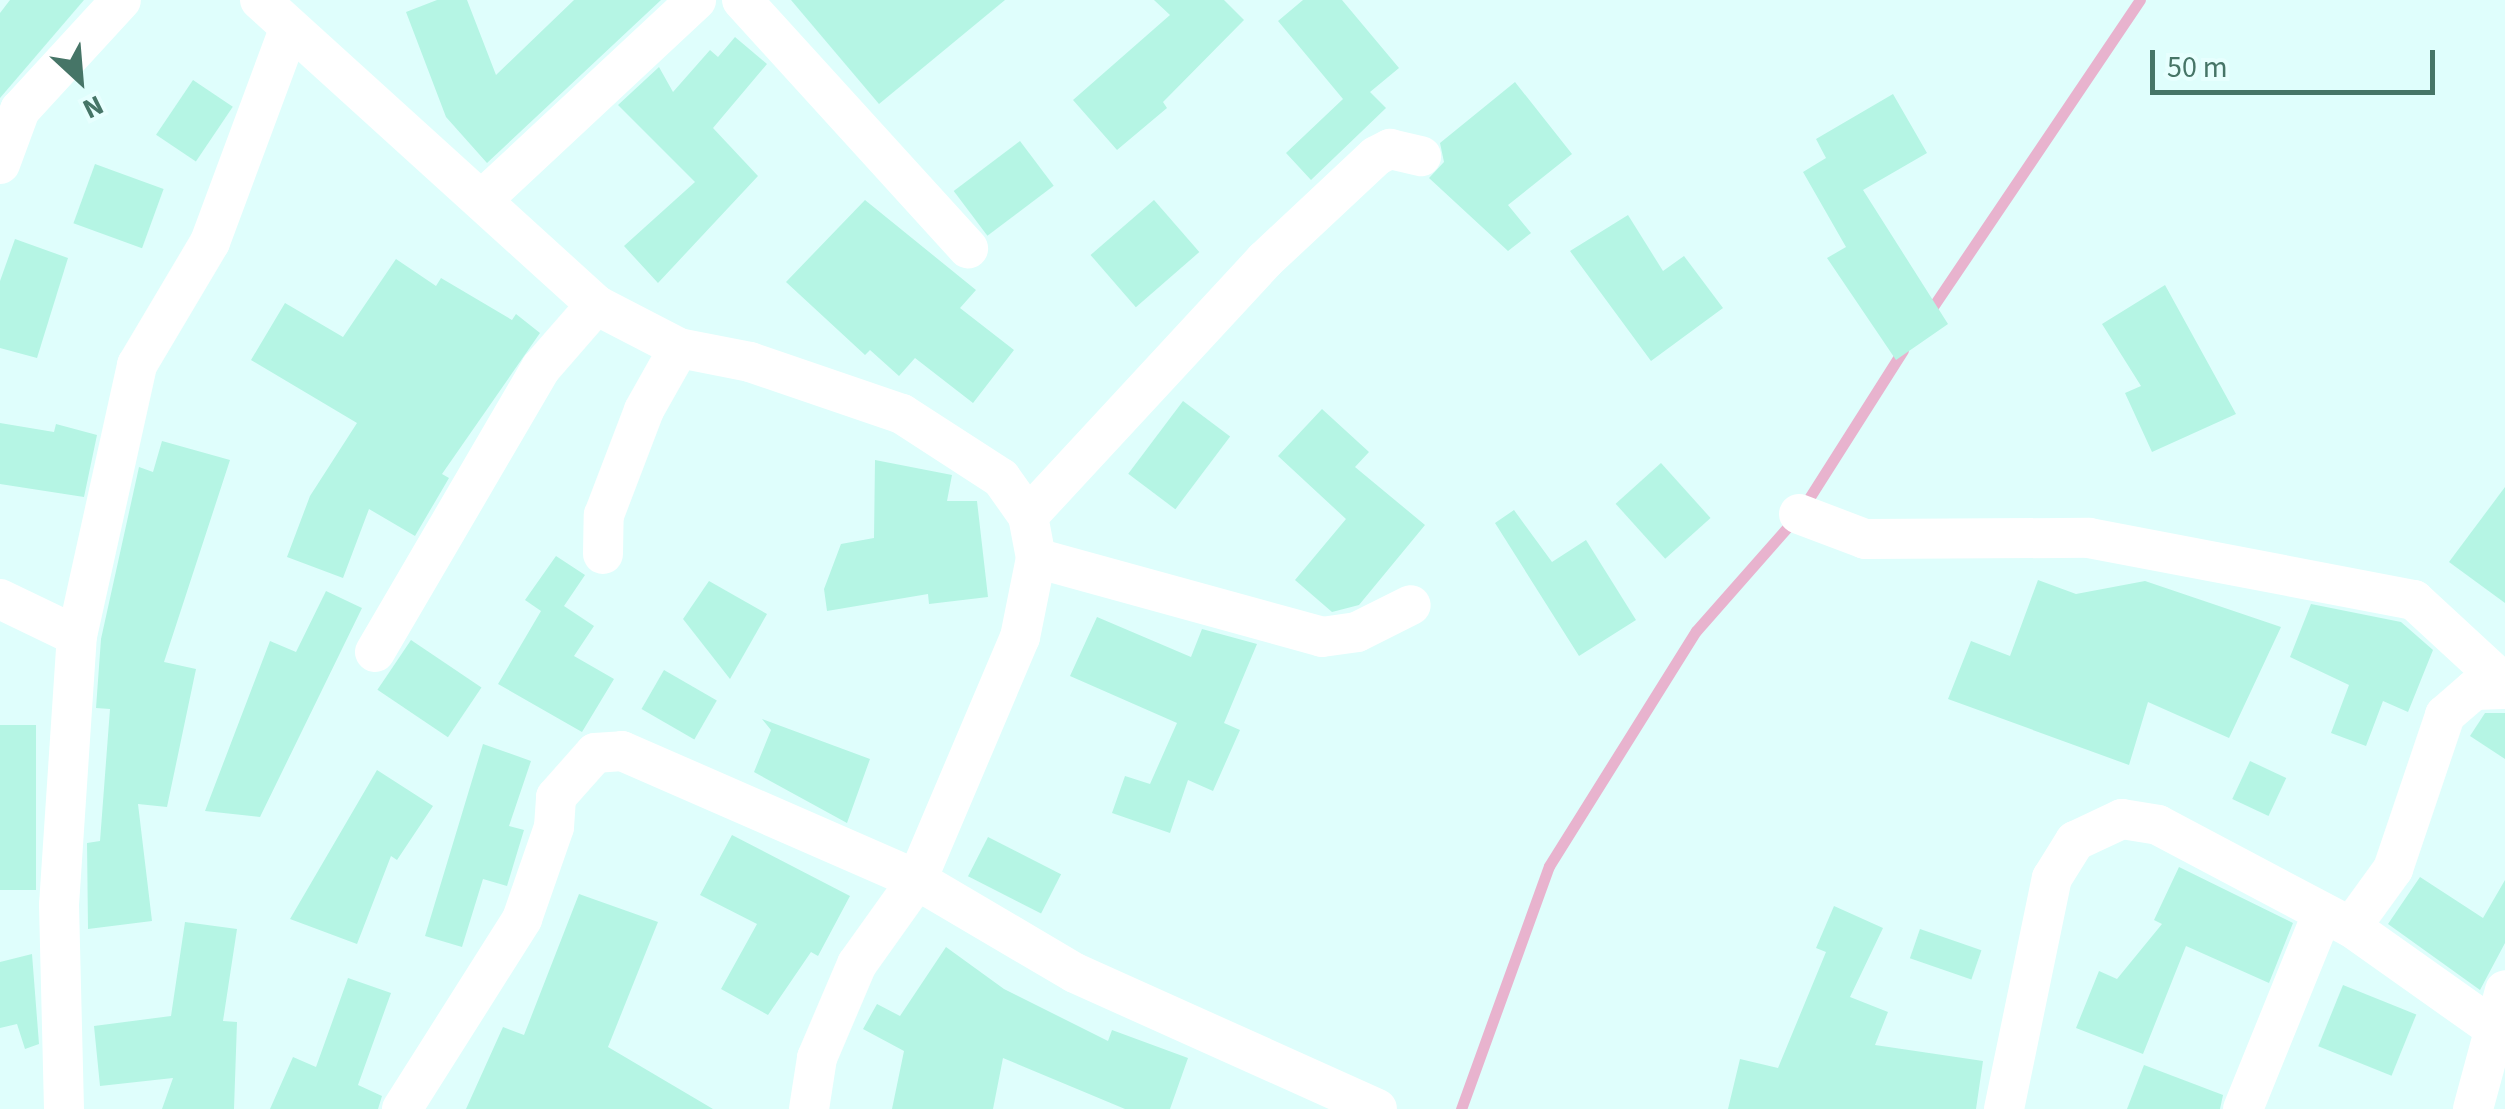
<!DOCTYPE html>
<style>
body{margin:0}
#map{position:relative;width:2505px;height:1109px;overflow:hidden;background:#dffefc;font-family:"Source Sans 3",sans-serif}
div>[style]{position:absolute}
.stream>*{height:11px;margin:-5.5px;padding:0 5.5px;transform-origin:5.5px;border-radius:5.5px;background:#e8b3ce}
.building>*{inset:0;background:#b5f5e4;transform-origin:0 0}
.minor>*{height:40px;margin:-20px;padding:0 20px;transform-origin:20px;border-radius:20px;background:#fff}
span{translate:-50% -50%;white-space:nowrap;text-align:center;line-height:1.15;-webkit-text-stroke:8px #e7fffe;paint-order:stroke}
.north{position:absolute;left:30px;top:30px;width:100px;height:100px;-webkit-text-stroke:8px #e7fffe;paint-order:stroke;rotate:154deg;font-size:28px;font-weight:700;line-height:40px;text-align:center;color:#467567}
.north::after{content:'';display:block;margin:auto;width:35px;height:45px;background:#467567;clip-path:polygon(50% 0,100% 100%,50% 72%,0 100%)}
.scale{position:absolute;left:2150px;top:50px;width:285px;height:45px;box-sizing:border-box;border:5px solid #467567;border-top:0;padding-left:12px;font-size:30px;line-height:35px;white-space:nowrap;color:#467567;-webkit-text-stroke:8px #e7fffe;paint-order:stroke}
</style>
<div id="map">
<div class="stream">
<i style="left:1928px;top:314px;width:379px;rotate:-56deg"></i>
<i style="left:1461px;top:1109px;width:258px;rotate:-70.1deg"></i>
<i style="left:1549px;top:866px;width:277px;rotate:-58deg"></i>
<i style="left:1696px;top:631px;width:156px;rotate:-48.6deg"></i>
<i style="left:1799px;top:514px;width:194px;rotate:-57.6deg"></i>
</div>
<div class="building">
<i style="clip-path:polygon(10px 0,84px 0,0 98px,0 13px)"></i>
<i style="clip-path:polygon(437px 0,467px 0,496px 75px,574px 0,661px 0,487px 163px,446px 117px,406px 12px)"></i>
<i style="clip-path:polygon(791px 0,1005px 0,879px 104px)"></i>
<i style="clip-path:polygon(1154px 0,1224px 0,1244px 20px,1163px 102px,1167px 108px,1117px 150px,1073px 100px,1170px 15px)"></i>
<i style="clip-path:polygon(1303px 0,1342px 0,1399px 68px,1370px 92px,1386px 108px,1311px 180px,1286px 153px,1343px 99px,1278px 21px)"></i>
<i style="clip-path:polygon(735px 37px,767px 64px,713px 128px,758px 176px,658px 283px,624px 246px,695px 182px,618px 105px,659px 67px,673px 92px,710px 50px,718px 57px)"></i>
<i style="left:193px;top:80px;width:48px;height:66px;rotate:34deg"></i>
<i style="clip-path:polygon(1515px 82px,1572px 154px,1508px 205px,1531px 233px,1508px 251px,1429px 178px,1444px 162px,1440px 143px)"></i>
<i style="clip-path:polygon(1893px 94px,1927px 153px,1863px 190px,1948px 324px,1896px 360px,1827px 258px,1846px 247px,1803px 172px,1826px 158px,1816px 139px)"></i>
<i style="left:1020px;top:141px;width:56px;height:83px;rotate:53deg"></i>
<i style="left:95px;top:164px;width:73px;height:63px;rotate:20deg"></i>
<i style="clip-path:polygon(865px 200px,976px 290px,960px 308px,1014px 350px,973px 403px,915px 358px,899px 376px,870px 350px,865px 355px,786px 282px)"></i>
<i style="left:1154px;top:200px;width:69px;height:84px;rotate:49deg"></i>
<i style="clip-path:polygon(1628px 215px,1663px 271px,1684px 256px,1723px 308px,1651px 361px,1570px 251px)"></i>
<i style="clip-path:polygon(15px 239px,68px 258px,37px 358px,0 348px,0 281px)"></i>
<i style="clip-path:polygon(396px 259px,436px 286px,441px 278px,512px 320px,516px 314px,540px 333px,442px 474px,449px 478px,415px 536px,369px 509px,343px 578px,287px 557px,310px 496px,357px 423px,251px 360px,285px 303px,343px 337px)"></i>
<i style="clip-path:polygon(2165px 285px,2236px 414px,2152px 452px,2125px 393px,2141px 386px,2102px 324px)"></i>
<i style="left:1183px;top:401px;width:59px;height:91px;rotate:37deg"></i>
<i style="clip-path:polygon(1322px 409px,1369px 452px,1355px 467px,1425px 525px,1359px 605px,1332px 612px,1295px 580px,1346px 519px,1278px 456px)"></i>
<i style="clip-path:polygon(0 423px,54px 432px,56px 424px,97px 435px,84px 497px,0 484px)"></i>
<i style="clip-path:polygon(162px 441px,230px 460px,164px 662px,196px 669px,167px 807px,138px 804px,152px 921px,88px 929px,87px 843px,100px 841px,110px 709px,96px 708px,101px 639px,139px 467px,153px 472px)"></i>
<i style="clip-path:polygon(875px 460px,952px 475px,947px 501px,977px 501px,988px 597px,929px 604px,928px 594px,827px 611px,824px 589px,841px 544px,874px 538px)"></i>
<i style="left:1661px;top:463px;width:74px;height:61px;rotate:48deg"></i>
<i style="clip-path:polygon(2505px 487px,2505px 603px,2449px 562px)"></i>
<i style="clip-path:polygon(1514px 510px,1552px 562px,1586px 540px,1636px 620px,1579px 656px,1495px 523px)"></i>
<i style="clip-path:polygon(556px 556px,585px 575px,564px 606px,594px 626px,574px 656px,614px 679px,582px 732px,498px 684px,541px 611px,525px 600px)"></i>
<i style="clip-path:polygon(2038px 580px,2076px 594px,2145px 581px,2281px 627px,2229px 738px,2148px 702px,2129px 765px,1948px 699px,1971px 641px,2010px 656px)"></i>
<i style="clip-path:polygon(709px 581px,767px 614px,730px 679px,683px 619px)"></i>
<i style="clip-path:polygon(326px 591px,362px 608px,260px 817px,205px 811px,270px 641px,296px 652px)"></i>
<i style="clip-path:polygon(2311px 604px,2401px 622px,2433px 650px,2408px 712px,2383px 701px,2366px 746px,2331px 733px,2349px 685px,2290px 657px)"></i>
<i style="clip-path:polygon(1097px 617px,1191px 657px,1202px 629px,1257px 644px,1224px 723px,1240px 730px,1213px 791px,1188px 780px,1170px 833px,1112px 813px,1125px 776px,1150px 784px,1177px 723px,1070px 676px)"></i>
<i style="left:411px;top:640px;width:85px;height:60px;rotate:34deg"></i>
<i style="left:664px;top:670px;width:61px;height:45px;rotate:30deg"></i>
<i style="clip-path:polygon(2485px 713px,2505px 713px,2505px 759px,2470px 736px)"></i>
<i style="clip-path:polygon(762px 719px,870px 759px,847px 823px,754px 772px,771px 730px)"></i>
<i style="left:36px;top:725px;width:165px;height:36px;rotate:90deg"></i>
<i style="clip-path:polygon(483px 744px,531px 761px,509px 826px,524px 830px,507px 886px,483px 879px,462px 947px,425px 936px)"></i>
<i style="left:2250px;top:761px;width:40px;height:42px;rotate:25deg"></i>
<i style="clip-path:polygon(377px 770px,433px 806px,397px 860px,391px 856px,357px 944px,290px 919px)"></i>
<i style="clip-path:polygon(732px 835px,850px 896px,818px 956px,811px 952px,768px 1015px,721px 989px,757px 924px,700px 895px)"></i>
<i style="left:988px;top:837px;width:82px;height:44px;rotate:27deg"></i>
<i style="clip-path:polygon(2179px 867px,2293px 923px,2269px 983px,2186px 946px,2143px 1054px,2076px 1028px,2099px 971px,2117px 979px,2162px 924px,2154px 920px)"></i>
<i style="clip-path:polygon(2420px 877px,2483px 918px,2505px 880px,2505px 943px,2480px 990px,2388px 924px)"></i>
<i style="clip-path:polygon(579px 894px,658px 922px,608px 1047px,713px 1109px,466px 1109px,503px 1027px,524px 1035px)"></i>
<i style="clip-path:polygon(1834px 906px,1883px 928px,1850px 997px,1888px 1012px,1875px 1045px,1983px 1061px,1976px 1109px,1728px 1109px,1740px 1059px,1778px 1068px,1826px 952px,1816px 948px)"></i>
<i style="clip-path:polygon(185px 922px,237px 929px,223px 1021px,237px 1022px,234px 1109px,162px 1109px,173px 1078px,100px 1086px,94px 1026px,171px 1016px)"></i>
<i style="left:1920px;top:929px;width:65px;height:31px;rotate:19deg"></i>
<i style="clip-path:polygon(946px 947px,1004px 989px,1108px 1041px,1112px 1030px,1188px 1058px,1170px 1109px,1125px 1109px,1003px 1058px,993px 1109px,892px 1109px,904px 1051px,863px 1029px,877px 1004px,900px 1016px)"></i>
<i style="clip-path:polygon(32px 954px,39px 1044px,25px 1049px,17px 1024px,0 1028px,0 962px)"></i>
<i style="clip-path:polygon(348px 978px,391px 993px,358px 1085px,382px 1096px,378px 1109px,270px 1109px,293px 1057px,316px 1067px)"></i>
<i style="left:2343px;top:985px;width:79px;height:66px;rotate:22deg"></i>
<i style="clip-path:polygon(2144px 1065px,2223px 1095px,2220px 1109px,2127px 1109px)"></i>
</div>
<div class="minor">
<i style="left:260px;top:0;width:454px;rotate:42.2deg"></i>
<i style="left:596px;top:305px;width:93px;rotate:27.4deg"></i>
<i style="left:679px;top:348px;width:72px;rotate:11.2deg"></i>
<i style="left:750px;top:362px;width:161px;rotate:18.9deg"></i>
<i style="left:902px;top:414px;width:118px;rotate:32.9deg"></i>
<i style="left:1001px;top:478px;width:47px;rotate:54.6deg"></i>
<i style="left:1028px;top:516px;width:43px;rotate:79.2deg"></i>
<i style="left:1036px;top:558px;width:81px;rotate:101.4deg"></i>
<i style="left:1020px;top:637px;width:264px;rotate:113deg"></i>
<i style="left:917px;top:880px;width:103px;rotate:125.5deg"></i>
<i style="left:857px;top:964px;width:102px;rotate:113.1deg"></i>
<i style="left:817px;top:1058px;width:52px;rotate:98.9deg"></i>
<i style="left:742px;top:0;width:336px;rotate:47.7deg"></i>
<i style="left:0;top:164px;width:58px;rotate:-69.7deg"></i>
<i style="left:20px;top:110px;width:149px;rotate:-47.4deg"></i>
<i style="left:484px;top:198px;width:290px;rotate:-43deg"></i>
<i style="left:1799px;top:514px;width:71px;rotate:20.7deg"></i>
<i style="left:1865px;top:539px;width:224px;rotate:-0.3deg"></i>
<i style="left:2089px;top:538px;width:331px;rotate:10.8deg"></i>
<i style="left:2414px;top:600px;width:124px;rotate:42.7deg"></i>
<i style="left:1028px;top:516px;width:349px;rotate:-47.2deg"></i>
<i style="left:1265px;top:260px;width:152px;rotate:-43.1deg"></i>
<i style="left:1376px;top:156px;width:16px;rotate:-27deg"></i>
<i style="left:1390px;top:149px;width:32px;rotate:13deg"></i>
<i style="left:603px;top:554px;width:39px;rotate:-89deg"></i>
<i style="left:604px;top:515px;width:112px;rotate:-69.1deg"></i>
<i style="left:644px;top:410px;width:71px;rotate:-60.6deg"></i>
<i style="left:1036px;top:558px;width:297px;rotate:15.4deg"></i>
<i style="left:1322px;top:637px;width:35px;rotate:-8deg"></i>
<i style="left:1357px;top:632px;width:60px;rotate:-26.6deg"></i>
<i style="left:0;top:599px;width:85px;rotate:25.7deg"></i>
<i style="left:375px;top:652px;width:329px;rotate:-59.7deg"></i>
<i style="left:541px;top:368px;width:84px;rotate:-48.9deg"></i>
<i style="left:2351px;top:927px;width:173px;rotate:35.3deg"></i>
<i style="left:64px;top:1109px;width:204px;rotate:-91.4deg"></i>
<i style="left:59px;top:905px;width:270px;rotate:-86.2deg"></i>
<i style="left:77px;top:636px;width:278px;rotate:-77.5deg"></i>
<i style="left:137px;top:365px;width:143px;rotate:-59.3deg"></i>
<i style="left:210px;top:242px;width:224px;rotate:-69.6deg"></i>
<i style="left:402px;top:1109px;width:225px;rotate:-57.7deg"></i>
<i style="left:522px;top:919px;width:97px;rotate:-70.8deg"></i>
<i style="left:554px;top:827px;width:30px;rotate:-86deg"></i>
<i style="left:556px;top:797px;width:59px;rotate:-48.4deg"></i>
<i style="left:595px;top:753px;width:27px;rotate:-4deg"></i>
<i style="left:622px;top:751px;width:322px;rotate:23.6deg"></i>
<i style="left:917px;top:880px;width:183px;rotate:30.5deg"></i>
<i style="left:1075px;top:973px;width:331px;rotate:24.2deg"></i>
<i style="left:2004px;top:1109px;width:236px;rotate:-78.3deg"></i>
<i style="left:2052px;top:878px;width:44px;rotate:-58.1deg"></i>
<i style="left:2075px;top:841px;width:52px;rotate:-25.1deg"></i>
<i style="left:2122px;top:819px;width:36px;rotate:9deg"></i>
<i style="left:2158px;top:825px;width:218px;rotate:27.9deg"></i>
<i style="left:2351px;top:927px;width:72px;rotate:-54.1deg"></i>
<i style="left:2393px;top:869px;width:163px;rotate:-71.3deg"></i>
<i style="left:2445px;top:715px;width:38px;rotate:-41deg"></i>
<i style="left:2474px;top:690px;width:31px;rotate:-2deg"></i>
<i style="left:2243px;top:1109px;width:207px;rotate:-67.9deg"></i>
<i style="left:2473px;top:1109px;width:123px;rotate:-74.9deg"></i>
</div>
<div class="north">N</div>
<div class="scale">50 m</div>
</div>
